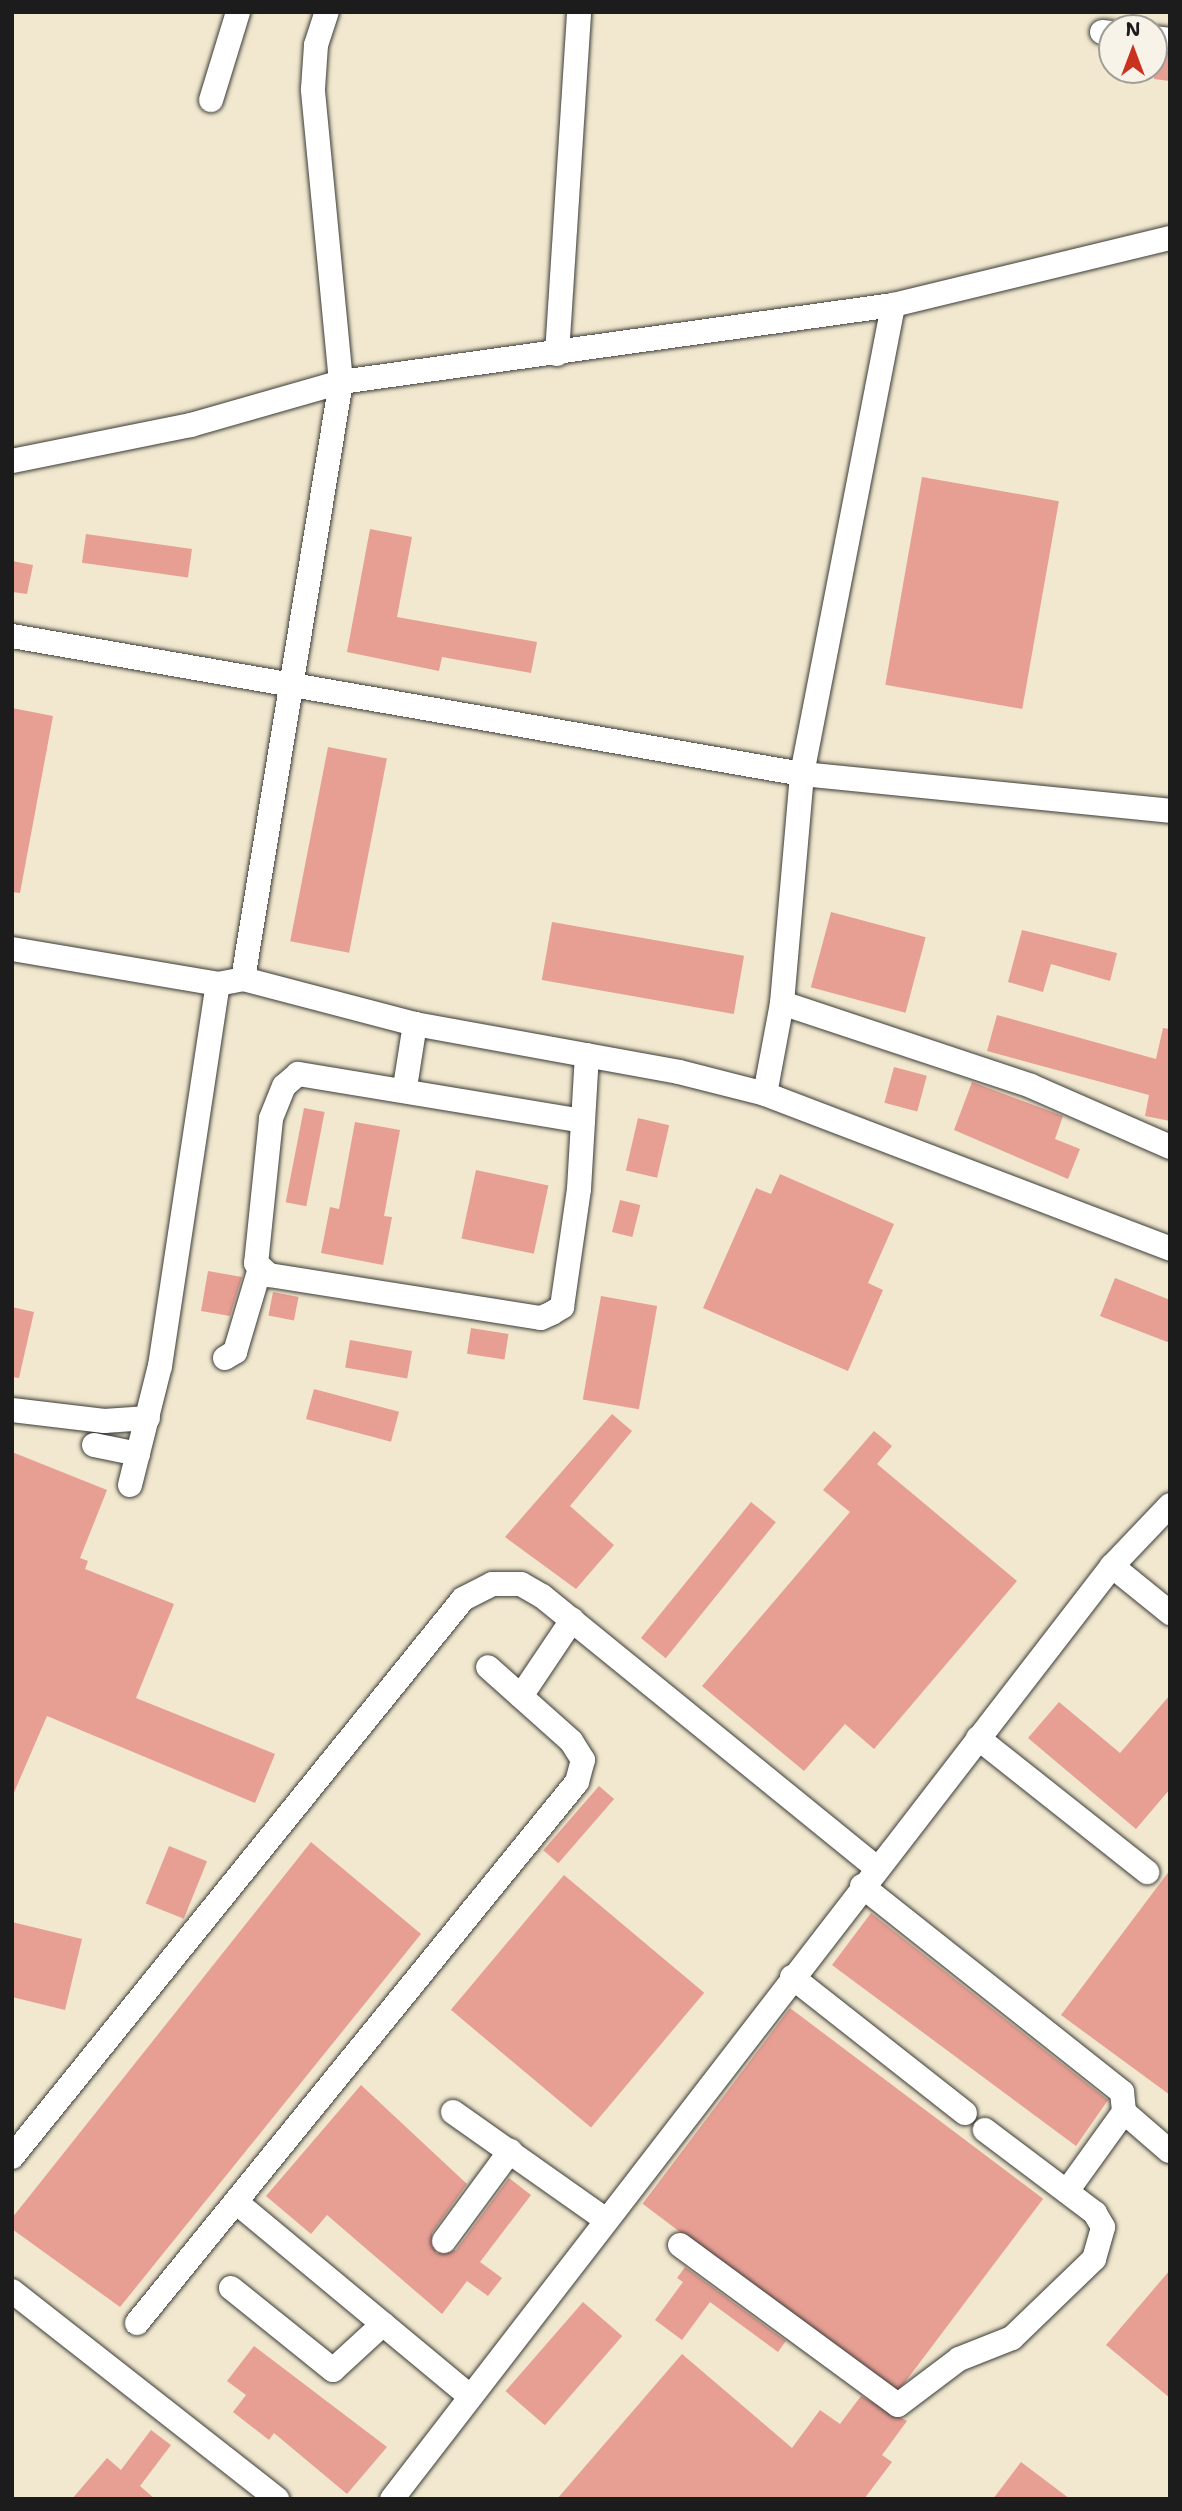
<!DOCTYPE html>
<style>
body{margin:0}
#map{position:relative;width:1182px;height:2511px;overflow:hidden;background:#f1e8cf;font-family:"Shantell Sans",sans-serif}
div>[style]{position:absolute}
.building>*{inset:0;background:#e79f94;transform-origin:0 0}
.roads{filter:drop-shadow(0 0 2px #3c3b37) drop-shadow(0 0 2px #3c3b37)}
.minor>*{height:24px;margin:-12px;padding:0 12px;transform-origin:12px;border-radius:12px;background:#fff}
span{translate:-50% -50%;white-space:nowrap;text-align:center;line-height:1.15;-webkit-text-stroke:6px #f7f3e8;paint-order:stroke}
.frame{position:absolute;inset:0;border:14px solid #1c1c1c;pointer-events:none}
.north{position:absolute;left:1098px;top:14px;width:70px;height:70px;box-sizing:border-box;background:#f7f3e8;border:2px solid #9f9d96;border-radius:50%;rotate:0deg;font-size:19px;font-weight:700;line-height:28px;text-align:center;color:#1c1c1c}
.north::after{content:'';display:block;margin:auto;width:24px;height:32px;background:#c8321e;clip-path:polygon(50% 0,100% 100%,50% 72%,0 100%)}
</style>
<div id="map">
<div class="building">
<i style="clip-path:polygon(1154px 53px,1170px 55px,1170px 81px,1154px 79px)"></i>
<i style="left:922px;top:477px;width:139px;height:211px;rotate:10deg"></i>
<i style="clip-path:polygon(370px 529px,412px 537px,397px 617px,537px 642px,531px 673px,442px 657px,439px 671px,347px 652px)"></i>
<i style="left:86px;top:534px;width:107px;height:29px;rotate:8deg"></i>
<i style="clip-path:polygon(12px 561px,33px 565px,27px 594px,12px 592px)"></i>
<i style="clip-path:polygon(12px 708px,53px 716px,20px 893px,12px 892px)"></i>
<i style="left:328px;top:747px;width:60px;height:198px;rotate:11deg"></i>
<i style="left:831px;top:912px;width:98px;height:78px;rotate:15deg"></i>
<i style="left:552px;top:922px;width:195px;height:59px;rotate:10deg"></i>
<i style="clip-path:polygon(1022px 930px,1117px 953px,1110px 981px,1051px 964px,1043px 992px,1008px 982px)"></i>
<i style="clip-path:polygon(997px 1015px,1156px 1059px,1163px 1028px,1170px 1029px,1170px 1121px,1145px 1116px,1149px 1095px,987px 1051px)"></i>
<i style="left:894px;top:1067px;width:34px;height:37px;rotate:15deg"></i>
<i style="clip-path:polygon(972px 1082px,1063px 1116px,1055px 1139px,1080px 1149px,1068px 1179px,954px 1130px)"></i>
<i style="left:304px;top:1108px;width:21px;height:96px;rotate:11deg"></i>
<i style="left:638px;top:1118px;width:32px;height:54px;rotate:13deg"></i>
<i style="clip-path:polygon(355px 1122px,400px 1130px,384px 1216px,392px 1217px,383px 1265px,321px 1253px,330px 1207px,339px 1209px)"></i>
<i style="left:476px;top:1170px;width:74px;height:70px;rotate:12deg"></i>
<i style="clip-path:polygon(780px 1174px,894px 1224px,868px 1283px,883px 1290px,848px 1371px,703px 1308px,756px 1188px,771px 1194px)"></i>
<i style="left:620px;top:1200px;width:21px;height:33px;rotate:14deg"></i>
<i style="clip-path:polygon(208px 1271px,242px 1277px,230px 1316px,201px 1311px)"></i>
<i style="clip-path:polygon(1115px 1278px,1170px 1300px,1170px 1343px,1100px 1316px)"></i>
<i style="left:273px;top:1292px;width:26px;height:24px;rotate:11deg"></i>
<i style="left:601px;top:1296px;width:57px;height:105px;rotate:10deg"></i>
<i style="clip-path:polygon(12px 1307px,34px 1312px,19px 1378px,12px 1377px)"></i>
<i style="left:471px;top:1328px;width:38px;height:26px;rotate:9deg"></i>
<i style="left:350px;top:1340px;width:63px;height:28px;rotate:10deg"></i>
<i style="left:314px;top:1389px;width:88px;height:31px;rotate:15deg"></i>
<i style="clip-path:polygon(612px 1414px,632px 1431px,570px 1506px,614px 1545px,576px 1589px,505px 1537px)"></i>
<i style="clip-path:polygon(874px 1431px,892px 1446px,877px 1464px,1017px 1581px,874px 1749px,845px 1724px,804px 1771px,702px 1686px,850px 1512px,823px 1490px)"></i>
<i style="clip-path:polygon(12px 1452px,107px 1490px,80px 1558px,88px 1561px,85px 1569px,174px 1604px,136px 1698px,275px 1754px,255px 1803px,47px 1716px,12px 1797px)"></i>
<i style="left:751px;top:1502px;width:32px;height:175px;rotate:39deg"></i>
<i style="clip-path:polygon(1170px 1695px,1170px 1789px,1136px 1829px,1028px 1738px,1059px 1702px,1120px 1753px)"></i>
<i style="left:599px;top:1786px;width:20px;height:85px;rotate:41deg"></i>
<i style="clip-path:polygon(311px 1842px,421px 1934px,120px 2307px,12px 2229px,12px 2218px)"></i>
<i style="left:169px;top:1846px;width:41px;height:62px;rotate:22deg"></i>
<i style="clip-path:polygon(1170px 1870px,1170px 2095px,1061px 2015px)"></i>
<i style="left:564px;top:1875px;width:183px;height:176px;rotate:40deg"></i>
<i style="clip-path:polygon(871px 1913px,1108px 2100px,1076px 2146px,832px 1965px)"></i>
<i style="clip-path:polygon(12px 1922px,82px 1939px,65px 2010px,12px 1997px)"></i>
<i style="left:790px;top:2008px;width:317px;height:245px;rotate:37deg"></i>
<i style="clip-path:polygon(361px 2085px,467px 2184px,432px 2233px,436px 2253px,456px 2250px,509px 2178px,531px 2195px,480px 2262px,502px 2278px,488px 2296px,467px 2281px,442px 2314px,327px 2215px,311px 2234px,266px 2196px)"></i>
<i style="clip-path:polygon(685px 2267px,786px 2341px,778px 2352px,710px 2302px,682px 2340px,655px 2320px,683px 2282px,677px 2278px)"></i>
<i style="clip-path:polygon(1170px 2270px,1170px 2398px,1106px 2345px)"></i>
<i style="left:583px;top:2302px;width:52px;height:118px;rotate:41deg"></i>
<i style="clip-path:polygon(254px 2346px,387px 2447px,347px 2494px,274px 2433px,269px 2440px,233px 2412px,246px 2395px,227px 2381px)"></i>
<i style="clip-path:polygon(682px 2354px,792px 2448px,820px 2410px,840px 2424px,861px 2396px,907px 2421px,882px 2455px,892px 2462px,864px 2499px,557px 2499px)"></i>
<i style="clip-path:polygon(151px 2430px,171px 2445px,140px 2486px,155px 2499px,72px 2499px,107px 2458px,121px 2470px)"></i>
<i style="clip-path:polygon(1021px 2462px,1070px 2499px,993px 2499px)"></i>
</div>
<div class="roads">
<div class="minor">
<i style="left:1102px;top:32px;width:10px;rotate:6deg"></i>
<i style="left:1154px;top:38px;width:16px;rotate:7deg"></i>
<i style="left:211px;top:100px;width:92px;rotate:-72.9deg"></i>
<i style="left:557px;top:354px;width:343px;rotate:-86.3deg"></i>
<i style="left:12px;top:461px;width:183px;rotate:-11.4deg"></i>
<i style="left:191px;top:425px;width:156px;rotate:-16deg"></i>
<i style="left:341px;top:382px;width:557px;rotate:-7.94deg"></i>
<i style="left:893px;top:305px;width:285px;rotate:-13.6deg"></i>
<i style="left:12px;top:636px;width:802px;rotate:9.91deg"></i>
<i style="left:802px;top:774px;width:370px;rotate:5.7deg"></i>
<i style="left:12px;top:949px;width:209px;rotate:9.6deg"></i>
<i style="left:218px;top:984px;width:25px;rotate:-11deg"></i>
<i style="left:243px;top:979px;width:178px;rotate:14.7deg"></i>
<i style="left:415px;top:1024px;width:268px;rotate:10.3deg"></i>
<i style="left:679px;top:1072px;width:89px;rotate:14.3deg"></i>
<i style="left:765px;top:1094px;width:434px;rotate:20.9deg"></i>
<i style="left:243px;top:979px;width:605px;rotate:-80.68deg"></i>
<i style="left:341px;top:382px;width:294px;rotate:-95.5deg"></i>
<i style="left:313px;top:89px;width:44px;rotate:-86.1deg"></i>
<i style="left:316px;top:45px;width:35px;rotate:-72deg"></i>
<i style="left:782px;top:1003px;width:262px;rotate:18.4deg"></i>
<i style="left:1031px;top:1086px;width:152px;rotate:23.7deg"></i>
<i style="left:405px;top:1087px;width:64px;rotate:-81deg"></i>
<i style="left:765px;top:1094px;width:93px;rotate:-79.4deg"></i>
<i style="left:782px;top:1003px;width:230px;rotate:-85deg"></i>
<i style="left:802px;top:774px;width:478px;rotate:-79deg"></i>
<i style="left:583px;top:1121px;width:289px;rotate:-170.6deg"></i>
<i style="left:298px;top:1074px;width:18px;rotate:139deg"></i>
<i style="left:284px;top:1086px;width:35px;rotate:112deg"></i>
<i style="left:271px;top:1119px;width:145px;rotate:95.9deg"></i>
<i style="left:256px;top:1263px;width:18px;rotate:43deg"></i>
<i style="left:269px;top:1275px;width:275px;rotate:9deg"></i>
<i style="left:541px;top:1318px;width:12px;rotate:-24deg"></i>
<i style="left:552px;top:1313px;width:12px;rotate:-31deg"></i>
<i style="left:562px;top:1307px;width:119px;rotate:-81.8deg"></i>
<i style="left:579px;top:1189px;width:134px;rotate:-86.6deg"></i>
<i style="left:225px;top:1358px;width:12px;rotate:-31deg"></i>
<i style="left:235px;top:1352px;width:88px;rotate:-73.4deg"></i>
<i style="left:12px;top:1410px;width:93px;rotate:6.8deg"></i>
<i style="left:104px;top:1421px;width:44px;rotate:-3.9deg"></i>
<i style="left:94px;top:1445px;width:45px;rotate:11.6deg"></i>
<i style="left:130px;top:1485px;width:123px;rotate:-75.9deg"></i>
<i style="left:160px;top:1366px;width:386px;rotate:-81.4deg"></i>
<i style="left:1112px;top:1566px;width:75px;rotate:39deg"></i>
<i style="left:521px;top:1696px;width:92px;rotate:-56.1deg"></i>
<i style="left:978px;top:1738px;width:216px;rotate:38.4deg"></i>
<i style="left:862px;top:1886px;width:332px;rotate:38.4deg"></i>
<i style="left:1122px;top:2092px;width:20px;rotate:84deg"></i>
<i style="left:1124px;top:2112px;width:97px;rotate:125.8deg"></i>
<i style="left:792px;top:1977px;width:220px;rotate:38.2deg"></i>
<i style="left:453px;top:2112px;width:187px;rotate:35.2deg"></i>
<i style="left:1124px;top:2112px;width:60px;rotate:40.9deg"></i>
<i style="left:12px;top:2157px;width:717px;rotate:-51.05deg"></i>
<i style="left:463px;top:1599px;width:33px;rotate:-27deg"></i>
<i style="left:492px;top:1584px;width:29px"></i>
<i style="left:521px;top:1584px;width:24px;rotate:30deg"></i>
<i style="left:542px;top:1596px;width:432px;rotate:39.1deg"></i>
<i style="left:236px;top:2202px;width:304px;rotate:39.7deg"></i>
<i style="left:444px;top:2241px;width:112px;rotate:-53.7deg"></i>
<i style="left:680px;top:2245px;width:270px;rotate:36.3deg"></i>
<i style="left:898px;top:2405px;width:76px;rotate:-37deg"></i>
<i style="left:959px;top:2359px;width:57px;rotate:-21.6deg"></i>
<i style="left:1012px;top:2338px;width:114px;rotate:-43.9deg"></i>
<i style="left:1094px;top:2259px;width:33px;rotate:-74deg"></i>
<i style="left:1103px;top:2227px;width:16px;rotate:-120deg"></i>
<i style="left:1095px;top:2213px;width:138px;rotate:-143deg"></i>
<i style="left:231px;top:2288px;width:131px;rotate:38.8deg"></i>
<i style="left:333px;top:2370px;width:68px;rotate:-42.6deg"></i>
<i style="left:12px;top:2291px;width:337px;rotate:38.1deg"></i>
<i style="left:137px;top:2323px;width:697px;rotate:-50.88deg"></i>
<i style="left:577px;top:1782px;width:23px;rotate:-75deg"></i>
<i style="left:583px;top:1760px;width:22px;rotate:-122deg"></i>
<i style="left:571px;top:1741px;width:111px;rotate:-138.3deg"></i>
<i style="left:392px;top:2499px;width:1179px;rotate:-52.34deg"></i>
<i style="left:1112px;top:1566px;width:84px;rotate:-46.4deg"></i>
</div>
</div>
<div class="frame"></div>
<div class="north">N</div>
</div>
